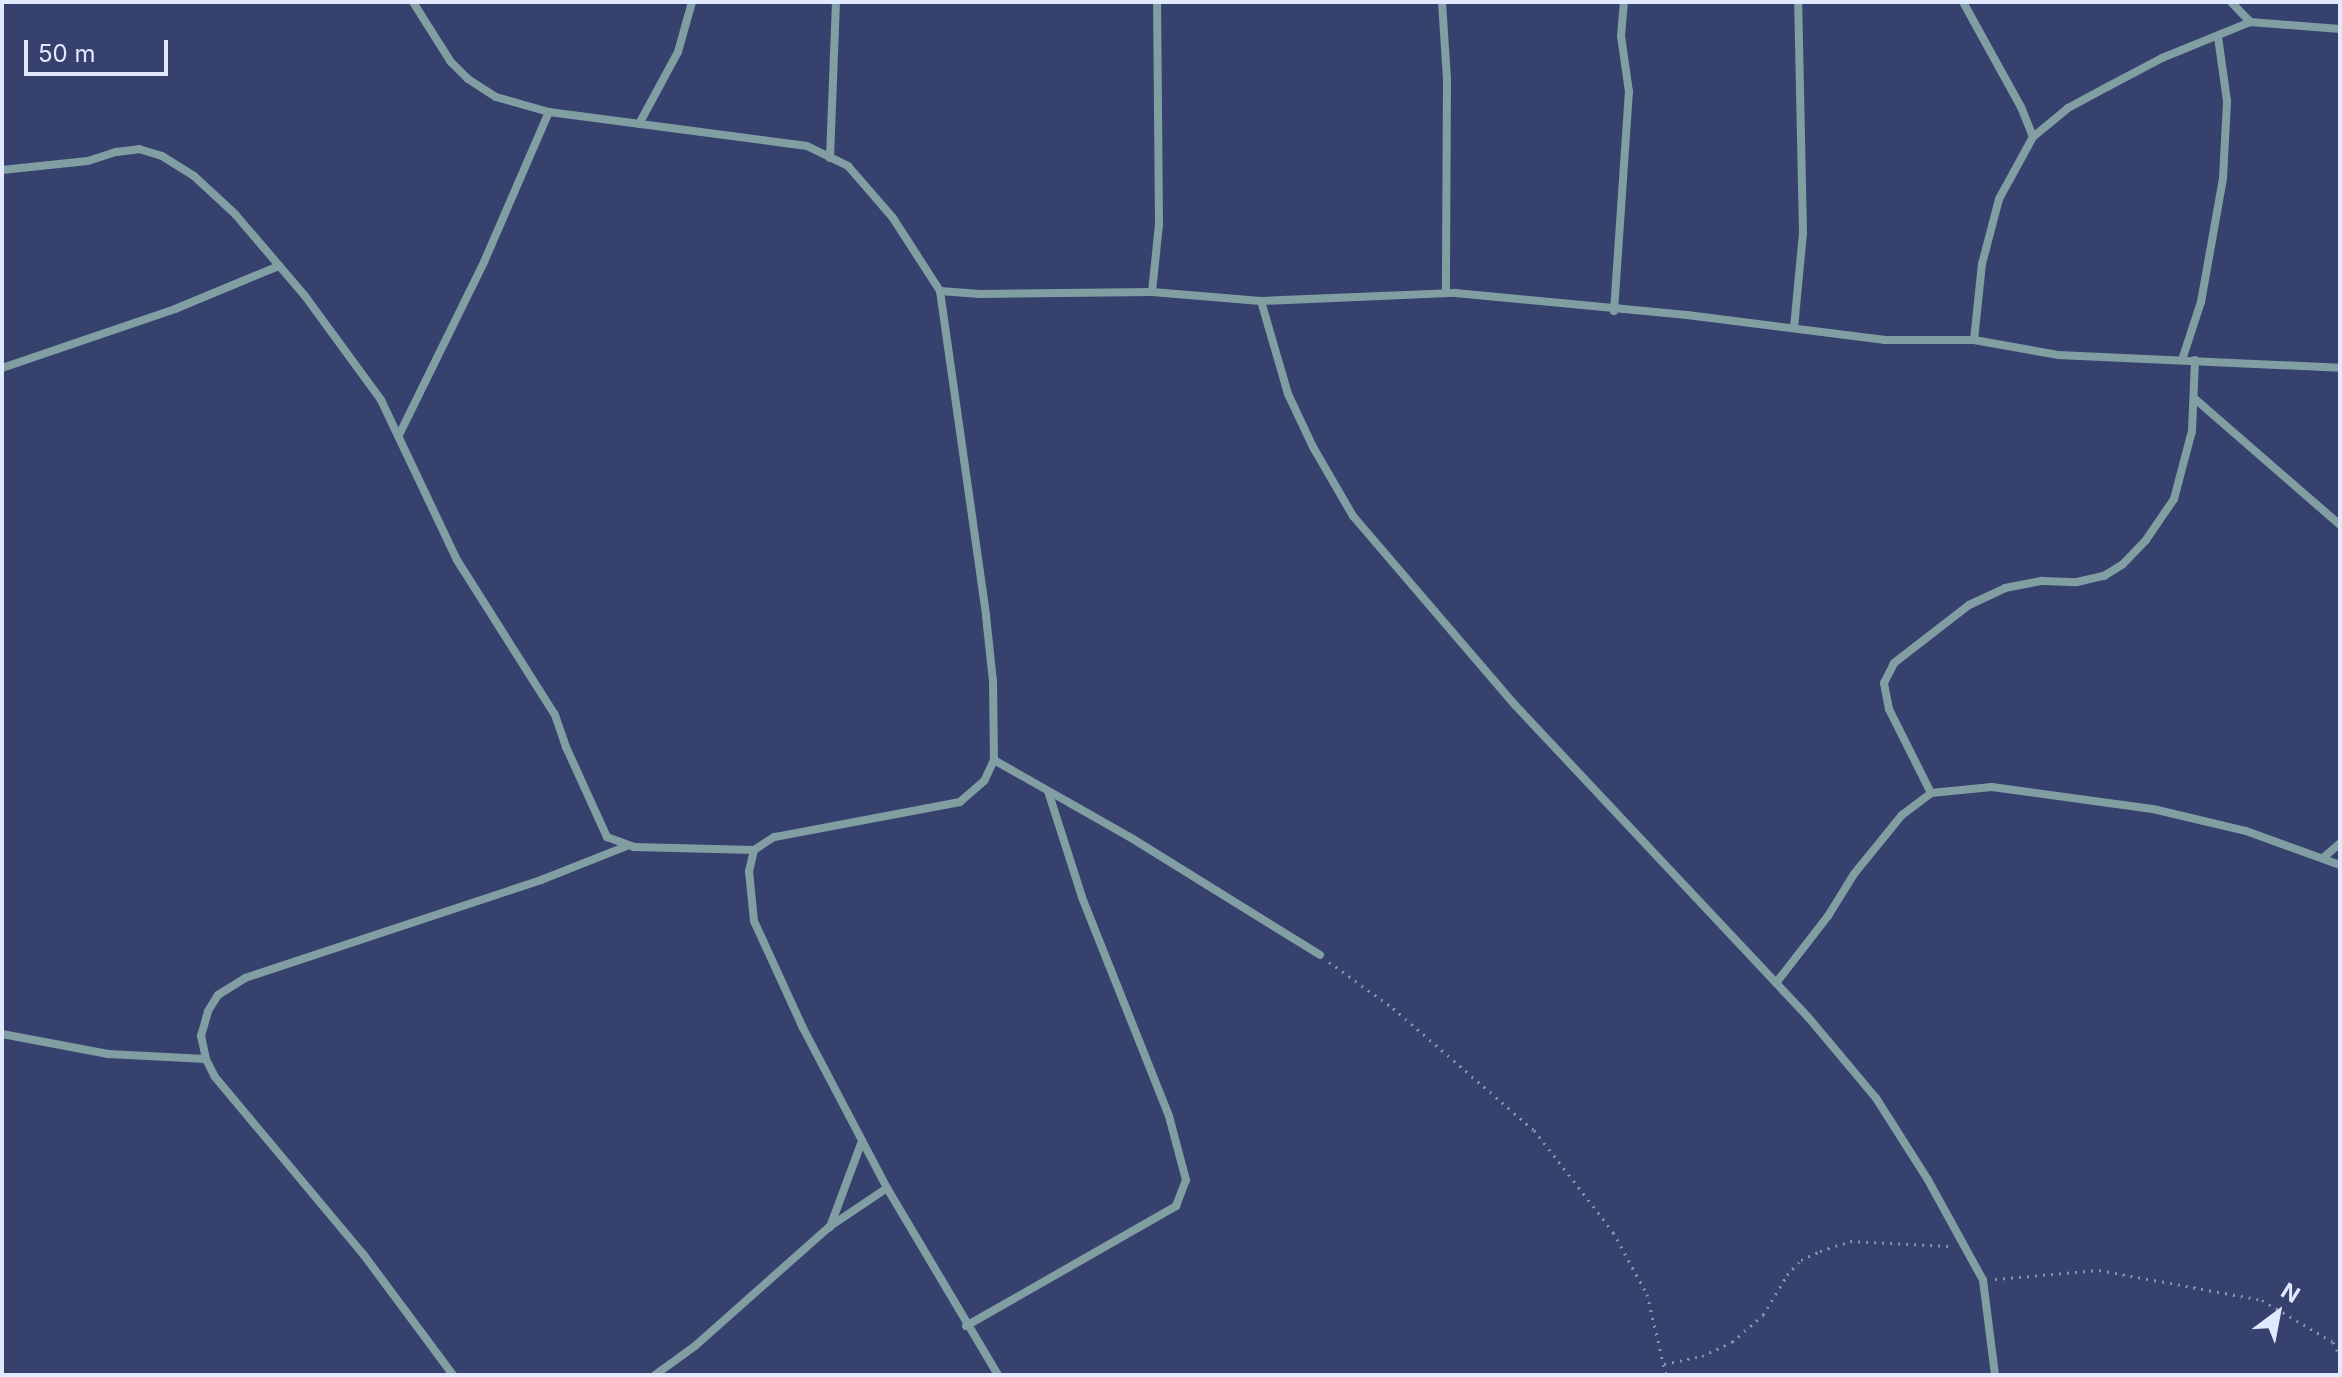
<!DOCTYPE html>
<style>
body{margin:0}
#map{position:relative;width:2342px;height:1377px;overflow:hidden;background:#36426d;font-family:Inter,sans-serif}
div>[style]{position:absolute}
.path>*{height:3px;margin-top:-1.5px;transform-origin:0;background:repeating-linear-gradient(90deg,#8792b2 0 2px,transparent 0 8px)}
.street>*{height:8px;margin:-4px;padding:0 4px;transform-origin:4px;border-radius:4px;background:#819ea3}
span{translate:-50% -50%;white-space:nowrap;text-align:center;line-height:1.15;-webkit-text-stroke:6px #36426d;paint-order:stroke}
.frame{position:absolute;inset:0;border:4px solid #e1e9fe;pointer-events:none}
.north{position:absolute;left:2238px;top:1273px;width:80px;height:80px;-webkit-text-stroke:6px #36426d;paint-order:stroke;rotate:32deg;font-size:22px;font-weight:700;line-height:32px;text-align:center;color:#e1e9fe}
.north::after{content:'';display:block;margin:auto;width:28px;height:36px;background:#e1e9fe;clip-path:polygon(50% 0,100% 100%,50% 72%,0 100%)}
.scale{position:absolute;left:24px;top:40px;width:144px;height:36px;box-sizing:border-box;border:4px solid #e1e9fe;border-top:0;padding-left:10px;font-size:24px;line-height:28px;white-space:nowrap;color:#e1e9fe;-webkit-text-stroke:6px #36426d;paint-order:stroke}
</style>
<div id="map">
<div class="path">
<i style="left:1329px;top:962px;width:79px;rotate:35.7deg"></i>
<i style="left:1393px;top:1008px;width:186px;rotate:40.9deg"></i>
<i style="left:1534px;top:1130px;width:129px;rotate:52.2deg"></i>
<i style="left:1613px;top:1232px;width:71px;rotate:61.3deg"></i>
<i style="left:1647px;top:1294px;width:83px;rotate:76.8deg"></i>
<i style="left:1995px;top:1279px;width:104px;rotate:-4.9deg"></i>
<i style="left:2099px;top:1270px;width:166px;rotate:10.4deg"></i>
<i style="left:2262px;top:1300px;width:82px;rotate:30.6deg"></i>
<i style="left:2333px;top:1342px;width:16px;rotate:63deg"></i>
<i style="left:1664px;top:1364px;width:39px;rotate:-12deg"></i>
<i style="left:1702px;top:1356px;width:33px;rotate:-25deg"></i>
<i style="left:1732px;top:1342px;width:41px;rotate:-41.1deg"></i>
<i style="left:1763px;top:1315px;width:47px;rotate:-59deg"></i>
<i style="left:1787px;top:1275px;width:21px;rotate:-47deg"></i>
<i style="left:1801px;top:1260px;width:21px;rotate:-25deg"></i>
<i style="left:1820px;top:1251px;width:32px;rotate:-18deg"></i>
<i style="left:1850px;top:1241px;width:99px;rotate:2.9deg"></i>
</div>
<div class="street">
<i style="left:413px;top:2px;width:71px;rotate:57.7deg"></i>
<i style="left:451px;top:62px;width:24px;rotate:45deg"></i>
<i style="left:468px;top:79px;width:33px;rotate:33deg"></i>
<i style="left:496px;top:97px;width:55px;rotate:15.8deg"></i>
<i style="left:549px;top:112px;width:260px;rotate:7.5deg"></i>
<i style="left:807px;top:146px;width:46px;rotate:26deg"></i>
<i style="left:848px;top:166px;width:69px;rotate:49.1deg"></i>
<i style="left:893px;top:218px;width:87px;rotate:57.2deg"></i>
<i style="left:940px;top:291px;width:328px;rotate:81.9deg"></i>
<i style="left:986px;top:616px;width:65px;rotate:83.9deg"></i>
<i style="left:993px;top:681px;width:79px;rotate:89.3deg"></i>
<i style="left:994px;top:760px;width:23px;rotate:115deg"></i>
<i style="left:984px;top:781px;width:32px;rotate:139deg"></i>
<i style="left:960px;top:802px;width:189px;rotate:169.3deg"></i>
<i style="left:774px;top:837px;width:24px;rotate:147deg"></i>
<i style="left:754px;top:850px;width:22px;rotate:103deg"></i>
<i style="left:749px;top:871px;width:50px;rotate:84.3deg"></i>
<i style="left:754px;top:921px;width:118px;rotate:65.4deg"></i>
<i style="left:803px;top:1028px;width:181px;rotate:62.3deg"></i>
<i style="left:887px;top:1188px;width:217px;rotate:59.3deg"></i>
<i style="left:1442px;top:2px;width:77px;rotate:86.3deg"></i>
<i style="left:1447px;top:79px;width:214px;rotate:90.3deg"></i>
<i style="left:1963px;top:2px;width:120px;rotate:61.1deg"></i>
<i style="left:2021px;top:107px;width:32px;rotate:68deg"></i>
<i style="left:2231px;top:2px;width:28px;rotate:46deg"></i>
<i style="left:2250px;top:22px;width:90px;rotate:4.4deg"></i>
<i style="left:639px;top:124px;width:82px;rotate:-61.6deg"></i>
<i style="left:678px;top:52px;width:52px;rotate:-74.4deg"></i>
<i style="left:830px;top:158px;width:156px;rotate:-87.8deg"></i>
<i style="left:2px;top:170px;width:86px;rotate:-6deg"></i>
<i style="left:88px;top:161px;width:29px;rotate:-18deg"></i>
<i style="left:116px;top:152px;width:23px;rotate:-7deg"></i>
<i style="left:139px;top:149px;width:24px;rotate:17deg"></i>
<i style="left:162px;top:156px;width:38px;rotate:32deg"></i>
<i style="left:194px;top:176px;width:56px;rotate:42.8deg"></i>
<i style="left:235px;top:214px;width:108px;rotate:49.5deg"></i>
<i style="left:305px;top:296px;width:129px;rotate:53.8deg"></i>
<i style="left:381px;top:400px;width:177px;rotate:64.6deg"></i>
<i style="left:457px;top:560px;width:183px;rotate:57.7deg"></i>
<i style="left:555px;top:715px;width:34px;rotate:71deg"></i>
<i style="left:566px;top:747px;width:99px;rotate:65.5deg"></i>
<i style="left:607px;top:837px;width:29px;rotate:20deg"></i>
<i style="left:634px;top:847px;width:120px;rotate:1.4deg"></i>
<i style="left:940px;top:291px;width:40px;rotate:4.3deg"></i>
<i style="left:980px;top:294px;width:172px;rotate:-0.7deg"></i>
<i style="left:1152px;top:292px;width:109px;rotate:4.7deg"></i>
<i style="left:1261px;top:301px;width:194px;rotate:-2.4deg"></i>
<i style="left:1455px;top:293px;width:233px;rotate:5.4deg"></i>
<i style="left:1687px;top:315px;width:200px;rotate:7.2deg"></i>
<i style="left:1885px;top:340px;width:89px"></i>
<i style="left:1974px;top:340px;width:85px;rotate:10.1deg"></i>
<i style="left:2058px;top:355px;width:282px;rotate:2.6deg"></i>
<i style="left:1152px;top:292px;width:68px;rotate:-84.1deg"></i>
<i style="left:1159px;top:224px;width:222px;rotate:-90.5deg"></i>
<i style="left:1261px;top:301px;width:97px;rotate:73.8deg"></i>
<i style="left:1288px;top:394px;width:59px;rotate:64.7deg"></i>
<i style="left:1313px;top:447px;width:80px;rotate:59.9deg"></i>
<i style="left:1353px;top:516px;width:249px;rotate:49.4deg"></i>
<i style="left:1515px;top:705px;width:428px;rotate:46.8deg"></i>
<i style="left:1808px;top:1017px;width:106px;rotate:50deg"></i>
<i style="left:1876px;top:1098px;width:97px;rotate:57.6deg"></i>
<i style="left:1928px;top:1180px;width:114px;rotate:61.2deg"></i>
<i style="left:1983px;top:1280px;width:96px;rotate:82.8deg"></i>
<i style="left:1614px;top:311px;width:220px;rotate:-86.1deg"></i>
<i style="left:1629px;top:92px;width:57px;rotate:-98.1deg"></i>
<i style="left:1621px;top:36px;width:34px;rotate:-85deg"></i>
<i style="left:1794px;top:328px;width:95px;rotate:-84.6deg"></i>
<i style="left:1803px;top:233px;width:231px;rotate:-91.2deg"></i>
<i style="left:1974px;top:340px;width:76px;rotate:-84deg"></i>
<i style="left:1982px;top:264px;width:67px;rotate:-75.3deg"></i>
<i style="left:1999px;top:199px;width:71px;rotate:-61.3deg"></i>
<i style="left:2033px;top:137px;width:45px;rotate:-39.6deg"></i>
<i style="left:2068px;top:108px;width:47px;rotate:-28.2deg"></i>
<i style="left:2109px;top:86px;width:60px;rotate:-27.8deg"></i>
<i style="left:2162px;top:58px;width:95px;rotate:-22.2deg"></i>
<i style="left:2182px;top:360px;width:61px;rotate:-71.9deg"></i>
<i style="left:2201px;top:302px;width:126px;rotate:-79.9deg"></i>
<i style="left:2223px;top:178px;width:77px;rotate:-87deg"></i>
<i style="left:2227px;top:101px;width:65px;rotate:-98deg"></i>
<i style="left:2px;top:368px;width:183px;rotate:-18.8deg"></i>
<i style="left:175px;top:309px;width:113px;rotate:-22.5deg"></i>
<i style="left:2194px;top:398px;width:194px;rotate:41deg"></i>
<i style="left:399px;top:435px;width:193px;rotate:-63.8deg"></i>
<i style="left:484px;top:262px;width:163px;rotate:-66.6deg"></i>
<i style="left:994px;top:760px;width:160px;rotate:29.6deg"></i>
<i style="left:1133px;top:839px;width:220px;rotate:31.8deg"></i>
<i style="left:1931px;top:793px;width:94px;rotate:-116.6deg"></i>
<i style="left:1889px;top:709px;width:26px;rotate:-101deg"></i>
<i style="left:1884px;top:683px;width:22px;rotate:-63deg"></i>
<i style="left:1894px;top:663px;width:95px;rotate:-37.7deg"></i>
<i style="left:1969px;top:605px;width:40px;rotate:-25deg"></i>
<i style="left:2005px;top:588px;width:38px;rotate:-11deg"></i>
<i style="left:2042px;top:581px;width:35px;rotate:2deg"></i>
<i style="left:2077px;top:582px;width:28px;rotate:-13deg"></i>
<i style="left:2104px;top:576px;width:22px;rotate:-32deg"></i>
<i style="left:2123px;top:564px;width:33px;rotate:-46deg"></i>
<i style="left:2146px;top:540px;width:50px;rotate:-55.7deg"></i>
<i style="left:2174px;top:499px;width:70px;rotate:-75.2deg"></i>
<i style="left:2192px;top:431px;width:71px;rotate:-87.6deg"></i>
<i style="left:2323px;top:858px;width:23px;rotate:-41deg"></i>
<i style="left:1776px;top:983px;width:85px;rotate:-52.2deg"></i>
<i style="left:1828px;top:916px;width:49px;rotate:-58.2deg"></i>
<i style="left:1854px;top:874px;width:76px;rotate:-50.9deg"></i>
<i style="left:1902px;top:815px;width:36px;rotate:-37deg"></i>
<i style="left:1931px;top:793px;width:61px;rotate:-5.6deg"></i>
<i style="left:1992px;top:787px;width:162px;rotate:7.8deg"></i>
<i style="left:2153px;top:809px;width:96px;rotate:13.3deg"></i>
<i style="left:2246px;top:831px;width:100px;rotate:19.9deg"></i>
<i style="left:2px;top:1034px;width:108px;rotate:10.7deg"></i>
<i style="left:108px;top:1054px;width:98px;rotate:2.9deg"></i>
<i style="left:830px;top:1227px;width:92px;rotate:-69.6deg"></i>
<i style="left:966px;top:1326px;width:242px;rotate:-29.7deg"></i>
<i style="left:1176px;top:1206px;width:28px;rotate:-69deg"></i>
<i style="left:1186px;top:1180px;width:66px;rotate:-104.9deg"></i>
<i style="left:1169px;top:1116px;width:236px;rotate:-111.7deg"></i>
<i style="left:1082px;top:897px;width:111px;rotate:-107.8deg"></i>
<i style="left:453px;top:1375px;width:151px;rotate:-126.6deg"></i>
<i style="left:363px;top:1254px;width:231px;rotate:-129.9deg"></i>
<i style="left:215px;top:1077px;width:20px;rotate:-117deg"></i>
<i style="left:206px;top:1059px;width:24px;rotate:-102deg"></i>
<i style="left:201px;top:1036px;width:26px;rotate:-74deg"></i>
<i style="left:208px;top:1011px;width:19px;rotate:-58deg"></i>
<i style="left:218px;top:995px;width:32px;rotate:-32deg"></i>
<i style="left:245px;top:978px;width:312px;rotate:-18.3deg"></i>
<i style="left:541px;top:880px;width:92px;rotate:-21.6deg"></i>
<i style="left:655px;top:1375px;width:49px;rotate:-35.9deg"></i>
<i style="left:695px;top:1346px;width:179px;rotate:-41.6deg"></i>
<i style="left:829px;top:1227px;width:70px;rotate:-33.9deg"></i>
</div>
<div class="frame"></div>
<div class="north">N</div>
<div class="scale">50 m</div>
</div>
